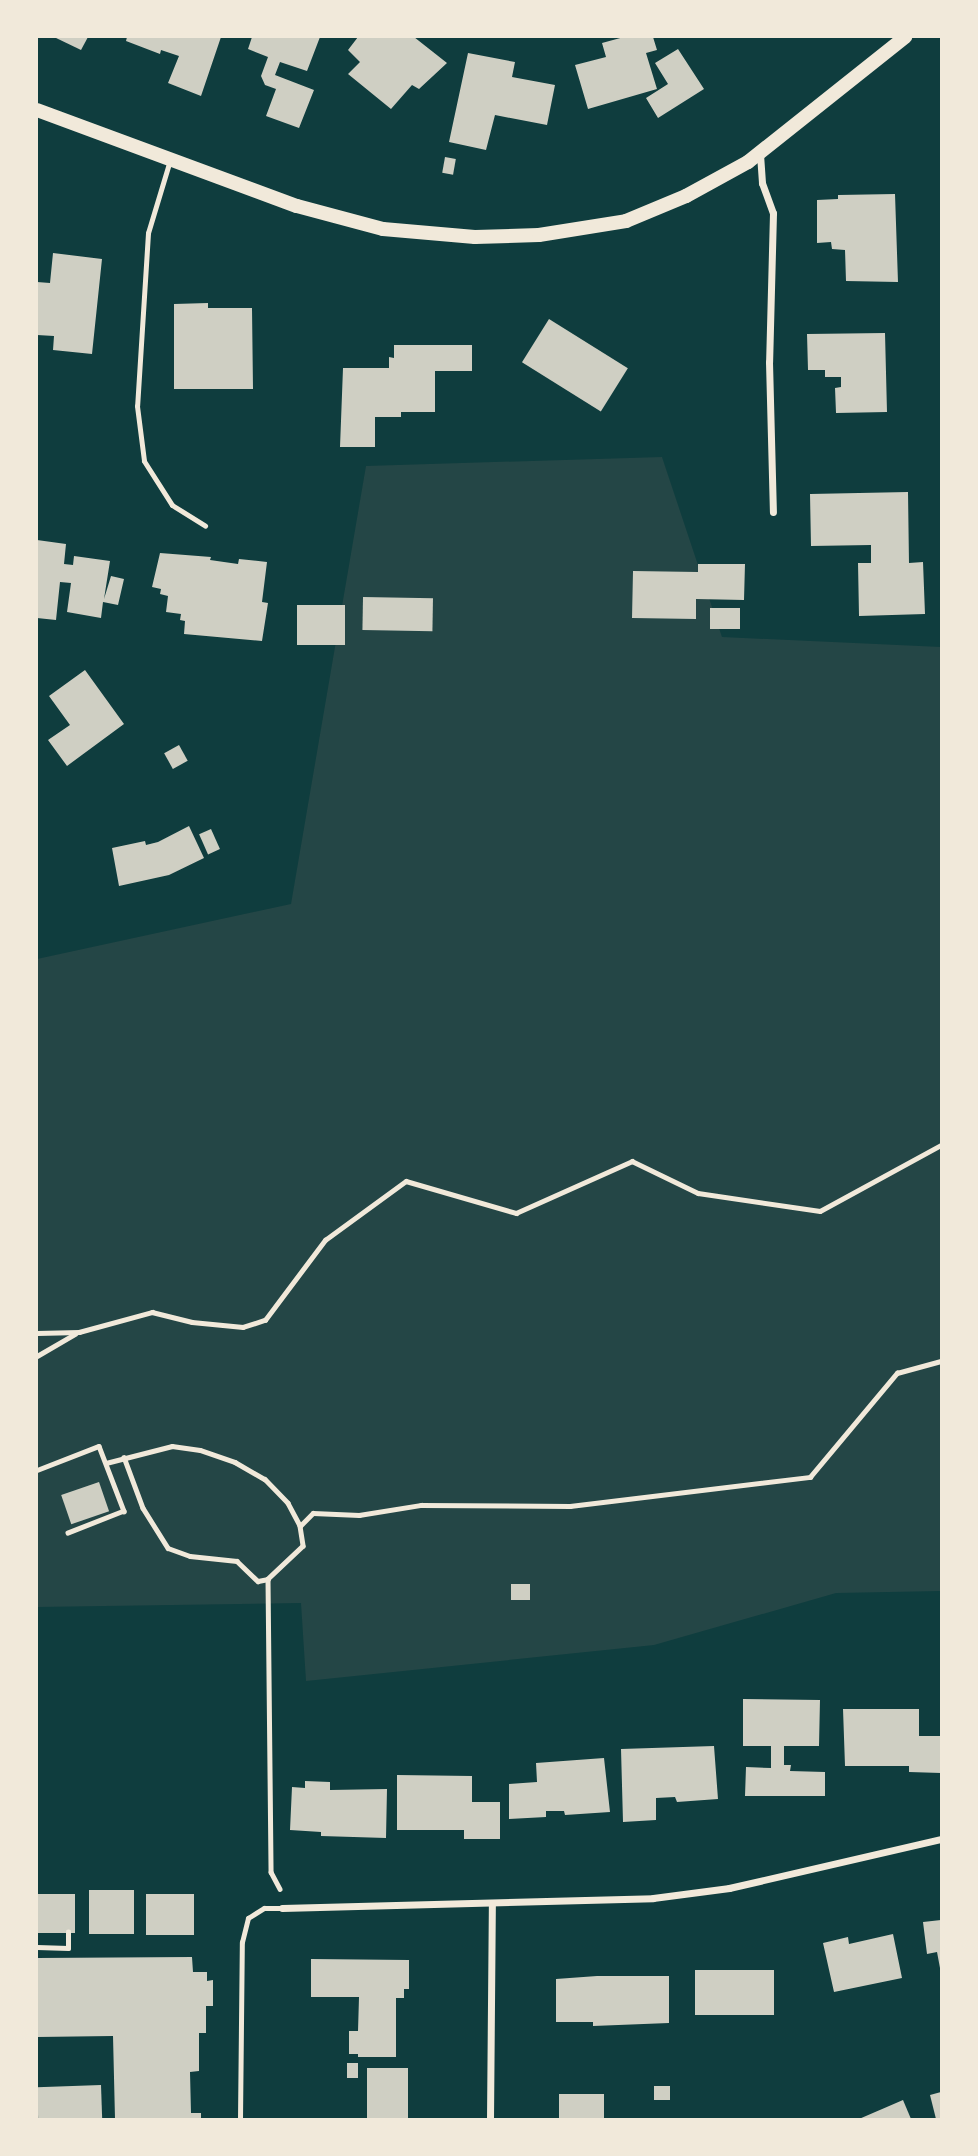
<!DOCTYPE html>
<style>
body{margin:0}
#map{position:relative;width:978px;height:2156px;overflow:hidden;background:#0f3d3e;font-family:Cabin,sans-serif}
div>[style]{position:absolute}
.green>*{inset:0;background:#244646}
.building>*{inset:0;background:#cfcfc3;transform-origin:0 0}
.path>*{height:4.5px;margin:-2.25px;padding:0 2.25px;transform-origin:2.25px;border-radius:2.25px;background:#f1e9da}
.service>*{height:5px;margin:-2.5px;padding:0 2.5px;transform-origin:2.5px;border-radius:2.5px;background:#f1e9da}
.minor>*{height:7px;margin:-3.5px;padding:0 3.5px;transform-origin:3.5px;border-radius:3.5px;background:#f1e9da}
.secondary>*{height:14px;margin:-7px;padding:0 7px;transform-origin:7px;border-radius:7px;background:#f1e9da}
span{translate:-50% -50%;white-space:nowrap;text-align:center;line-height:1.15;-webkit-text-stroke:5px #f1e9da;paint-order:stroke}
.frame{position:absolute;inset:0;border:38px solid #f1e9da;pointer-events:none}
</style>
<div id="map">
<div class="green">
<i style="clip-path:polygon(662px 457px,722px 637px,941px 647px,941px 1591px,836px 1593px,654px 1645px,306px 1681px,301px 1603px,37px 1607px,37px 959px,291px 904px,366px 466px)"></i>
</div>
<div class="building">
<i style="clip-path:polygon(54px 37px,88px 37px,81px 50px)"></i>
<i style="clip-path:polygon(127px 37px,221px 37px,201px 96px,168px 83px,179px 56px,161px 50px,160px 54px,126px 41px)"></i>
<i style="clip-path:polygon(252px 37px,320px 37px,307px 71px,280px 62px,275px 75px,314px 90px,299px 128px,266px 116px,276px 89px,265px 85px,261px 76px,268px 57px,248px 49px)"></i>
<i style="clip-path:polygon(358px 37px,414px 37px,447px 63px,419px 89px,412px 85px,391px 109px,348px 74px,360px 62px,348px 50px)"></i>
<i style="clip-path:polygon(624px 37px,653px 37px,657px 50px,646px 53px,657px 89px,588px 109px,575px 65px,606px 57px,602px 43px)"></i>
<i style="clip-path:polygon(678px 49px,704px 89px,658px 118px,646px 98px,668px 84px,655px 63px)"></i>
<i style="clip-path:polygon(468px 53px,515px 62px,512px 77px,555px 85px,547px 125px,495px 115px,486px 150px,449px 142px)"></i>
<i style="left:445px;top:157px;width:11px;height:16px;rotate:10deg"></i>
<i style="clip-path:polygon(895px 194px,898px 282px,846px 281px,845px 250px,832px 249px,831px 242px,817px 243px,817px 200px,838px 199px,838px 195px)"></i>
<i style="clip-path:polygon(53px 253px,102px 259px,92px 354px,53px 350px,54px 336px,37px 335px,37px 282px,50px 283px)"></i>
<i style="clip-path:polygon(208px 303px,208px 308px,252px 308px,253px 389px,174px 389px,174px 304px)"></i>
<i style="left:549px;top:319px;width:93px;height:51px;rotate:32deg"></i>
<i style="clip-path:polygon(885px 333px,887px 412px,836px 413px,835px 388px,841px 387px,841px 377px,825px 377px,825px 370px,808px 370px,807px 334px)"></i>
<i style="clip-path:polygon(394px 345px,472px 345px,472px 371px,435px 371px,435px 412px,401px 412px,401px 417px,375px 417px,375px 447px,340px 447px,343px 368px,389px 368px,389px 357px,394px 358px)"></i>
<i style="clip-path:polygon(908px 492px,909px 563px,923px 562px,925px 614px,859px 616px,858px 563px,871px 563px,871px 545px,811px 546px,810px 494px)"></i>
<i style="clip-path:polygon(37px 540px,66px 544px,64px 564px,73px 565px,74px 556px,110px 561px,104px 599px,111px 576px,124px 579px,118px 605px,103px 602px,101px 618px,67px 612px,71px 583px,60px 582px,56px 620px,37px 618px)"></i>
<i style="clip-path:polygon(160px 553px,211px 557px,210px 560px,238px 564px,239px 559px,267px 562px,262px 602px,268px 603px,262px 641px,184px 634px,185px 621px,180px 620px,181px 614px,166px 612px,168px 596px,160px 594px,161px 589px,152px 587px)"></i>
<i style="clip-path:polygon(698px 564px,745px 564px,744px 600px,696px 599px,696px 619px,632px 618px,633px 571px,698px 572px)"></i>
<i style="left:363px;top:597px;width:70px;height:33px;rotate:1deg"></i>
<i style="left:297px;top:605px;width:48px;height:40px"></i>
<i style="left:710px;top:608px;width:30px;height:21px"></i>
<i style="clip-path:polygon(85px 670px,124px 724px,67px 766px,48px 740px,70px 725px,49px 696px)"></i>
<i style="left:179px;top:745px;width:18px;height:17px;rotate:61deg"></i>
<i style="clip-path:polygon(189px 826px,204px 858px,169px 875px,119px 886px,112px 848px,145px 841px,146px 845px,158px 842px)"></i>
<i style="left:211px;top:829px;width:22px;height:13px;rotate:66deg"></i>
<i style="left:99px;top:1482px;width:31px;height:40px;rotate:71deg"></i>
<i style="left:511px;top:1584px;width:19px;height:16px"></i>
<i style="clip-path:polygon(743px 1699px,820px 1700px,819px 1746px,784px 1746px,784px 1765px,791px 1765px,790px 1771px,825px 1772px,825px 1796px,745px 1796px,746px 1767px,771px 1768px,771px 1746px,743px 1746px)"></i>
<i style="clip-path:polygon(843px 1709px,919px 1709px,919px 1736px,941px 1736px,941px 1773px,909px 1772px,909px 1766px,845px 1766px)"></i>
<i style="clip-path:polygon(714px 1746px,718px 1799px,677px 1802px,675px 1797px,656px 1798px,656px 1820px,623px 1822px,621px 1749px)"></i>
<i style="clip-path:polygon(604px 1758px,610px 1812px,565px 1815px,564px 1811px,546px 1811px,546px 1817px,509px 1819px,509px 1784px,537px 1782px,536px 1763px)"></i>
<i style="clip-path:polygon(397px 1775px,472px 1776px,472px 1802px,500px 1802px,500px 1839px,464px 1839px,464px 1830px,397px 1830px)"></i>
<i style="clip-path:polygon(305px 1781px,330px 1782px,330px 1790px,387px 1789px,386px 1838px,321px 1836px,321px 1832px,290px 1830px,292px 1787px,305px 1788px)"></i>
<i style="left:89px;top:1890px;width:45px;height:44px"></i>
<i style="left:37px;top:1894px;width:38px;height:39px"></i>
<i style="left:146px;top:1894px;width:48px;height:41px"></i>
<i style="clip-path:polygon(941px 1920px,941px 1968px,940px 1968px,937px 1952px,927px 1954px,923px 1922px)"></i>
<i style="clip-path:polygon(893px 1934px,902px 1978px,834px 1992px,823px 1943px,848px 1937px,849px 1944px)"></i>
<i style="clip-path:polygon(192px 1957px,193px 1972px,207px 1972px,207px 1981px,213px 1980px,213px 2006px,206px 2006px,206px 2033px,199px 2033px,199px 2071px,190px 2072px,191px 2113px,201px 2113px,201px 2119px,115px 2119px,113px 2036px,37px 2037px,37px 1958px)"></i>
<i style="clip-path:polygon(311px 1959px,409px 1960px,409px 1989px,404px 1989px,404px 1998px,396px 1998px,396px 2057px,358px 2057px,358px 2054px,349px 2054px,349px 2031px,358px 2031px,359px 1997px,311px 1997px)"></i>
<i style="left:695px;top:1970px;width:79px;height:45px"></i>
<i style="clip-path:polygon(597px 1976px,669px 1976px,669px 2023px,593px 2026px,593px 2022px,556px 2022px,556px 1979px)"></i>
<i style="left:347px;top:2063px;width:11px;height:15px"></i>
<i style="left:367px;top:2068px;width:41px;height:51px"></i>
<i style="left:101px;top:2085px;width:34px;height:64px;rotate:88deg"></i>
<i style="left:654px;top:2086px;width:16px;height:14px"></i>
<i style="clip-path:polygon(941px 2092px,941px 2119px,936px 2119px,930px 2095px)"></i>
<i style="left:559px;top:2094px;width:45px;height:25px"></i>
<i style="clip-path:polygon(903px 2100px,911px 2119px,859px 2119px)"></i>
</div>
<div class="path">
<i style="left:37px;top:1333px;width:42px;rotate:-1.4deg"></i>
<i style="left:79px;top:1332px;width:76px;rotate:-15.3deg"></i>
<i style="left:152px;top:1312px;width:41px;rotate:14deg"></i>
<i style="left:192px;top:1322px;width:51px;rotate:5.6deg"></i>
<i style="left:243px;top:1327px;width:23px;rotate:-18deg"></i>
<i style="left:265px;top:1320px;width:100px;rotate:-53.1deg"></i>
<i style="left:325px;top:1240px;width:100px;rotate:-36.1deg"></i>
<i style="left:406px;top:1181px;width:115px;rotate:16.2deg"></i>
<i style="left:516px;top:1213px;width:127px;rotate:-24.1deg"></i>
<i style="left:632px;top:1161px;width:73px;rotate:25.9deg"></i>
<i style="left:698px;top:1193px;width:123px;rotate:8.4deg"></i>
<i style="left:820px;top:1211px;width:138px;rotate:-28.6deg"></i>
<i style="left:37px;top:1356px;width:44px;rotate:-30.1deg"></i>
<i style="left:124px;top:1457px;width:54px;rotate:69.6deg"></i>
<i style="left:143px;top:1508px;width:47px;rotate:58deg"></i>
<i style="left:168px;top:1548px;width:23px;rotate:20deg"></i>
<i style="left:190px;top:1556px;width:47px;rotate:6.1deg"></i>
<i style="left:237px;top:1561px;width:29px;rotate:44deg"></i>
<i style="left:258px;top:1581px;width:10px;rotate:-11deg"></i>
<i style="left:268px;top:1579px;width:293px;rotate:89.4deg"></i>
<i style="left:271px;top:1872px;width:19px;rotate:62deg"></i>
<i style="left:106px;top:1463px;width:68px;rotate:-14.4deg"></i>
<i style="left:172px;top:1446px;width:28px;rotate:8deg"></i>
<i style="left:200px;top:1450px;width:37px;rotate:19deg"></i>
<i style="left:235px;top:1462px;width:34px;rotate:30deg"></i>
<i style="left:265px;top:1479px;width:33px;rotate:46deg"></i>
<i style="left:288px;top:1503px;width:26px;rotate:62deg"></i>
<i style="left:300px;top:1526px;width:20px;rotate:81deg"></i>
<i style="left:303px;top:1546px;width:48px;rotate:136.7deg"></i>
<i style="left:37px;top:1470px;width:66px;rotate:-21.2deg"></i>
<i style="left:99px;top:1446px;width:70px;rotate:69deg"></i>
<i style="left:124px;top:1511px;width:60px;rotate:158.6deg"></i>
<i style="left:300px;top:1526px;width:18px;rotate:-45deg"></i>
<i style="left:313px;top:1513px;width:46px;rotate:2.5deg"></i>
<i style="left:359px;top:1515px;width:63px;rotate:-9.2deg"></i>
<i style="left:421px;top:1505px;width:149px;rotate:0.4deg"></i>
<i style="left:570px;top:1506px;width:242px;rotate:-6.9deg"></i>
<i style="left:810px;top:1477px;width:136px;rotate:-50.1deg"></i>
<i style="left:897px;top:1373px;width:46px;rotate:-15.3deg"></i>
<i style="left:37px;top:1947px;width:31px;rotate:2deg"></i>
<i style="left:68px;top:1948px;width:16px;rotate:-90deg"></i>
</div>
<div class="service">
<i style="left:170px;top:160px;width:76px;rotate:106.8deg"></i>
<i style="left:148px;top:233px;width:173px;rotate:93.6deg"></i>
<i style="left:137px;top:406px;width:55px;rotate:82.7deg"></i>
<i style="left:144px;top:461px;width:52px;rotate:57.5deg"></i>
<i style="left:172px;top:505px;width:39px;rotate:32deg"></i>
<i style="left:240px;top:2119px;width:177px;rotate:-89.4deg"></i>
<i style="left:242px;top:1942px;width:25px;rotate:-76deg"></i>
<i style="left:248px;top:1918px;width:19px;rotate:-32deg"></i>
<i style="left:264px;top:1908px;width:18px"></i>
</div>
<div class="minor">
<i style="left:760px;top:154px;width:29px;rotate:86deg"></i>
<i style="left:762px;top:183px;width:32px;rotate:70deg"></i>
<i style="left:773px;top:213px;width:149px;rotate:91.5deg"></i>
<i style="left:769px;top:362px;width:150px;rotate:88.5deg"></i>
<i style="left:282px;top:1908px;width:371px;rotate:-1.5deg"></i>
<i style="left:653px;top:1898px;width:77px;rotate:-7.5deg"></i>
<i style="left:729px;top:1888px;width:218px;rotate:-13deg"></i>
<i style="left:490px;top:2119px;width:215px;rotate:-89.5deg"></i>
</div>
<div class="secondary">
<i style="left:37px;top:110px;width:277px;rotate:20.3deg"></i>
<i style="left:297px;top:206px;width:89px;rotate:15deg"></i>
<i style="left:383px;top:229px;width:92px;rotate:5deg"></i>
<i style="left:475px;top:237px;width:64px;rotate:-1.8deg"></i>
<i style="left:539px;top:235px;width:88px;rotate:-9.1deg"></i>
<i style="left:626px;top:221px;width:65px;rotate:-22.6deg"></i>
<i style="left:686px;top:196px;width:71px;rotate:-28.7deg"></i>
<i style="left:748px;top:162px;width:201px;rotate:-38.5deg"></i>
</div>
<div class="frame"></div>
</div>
